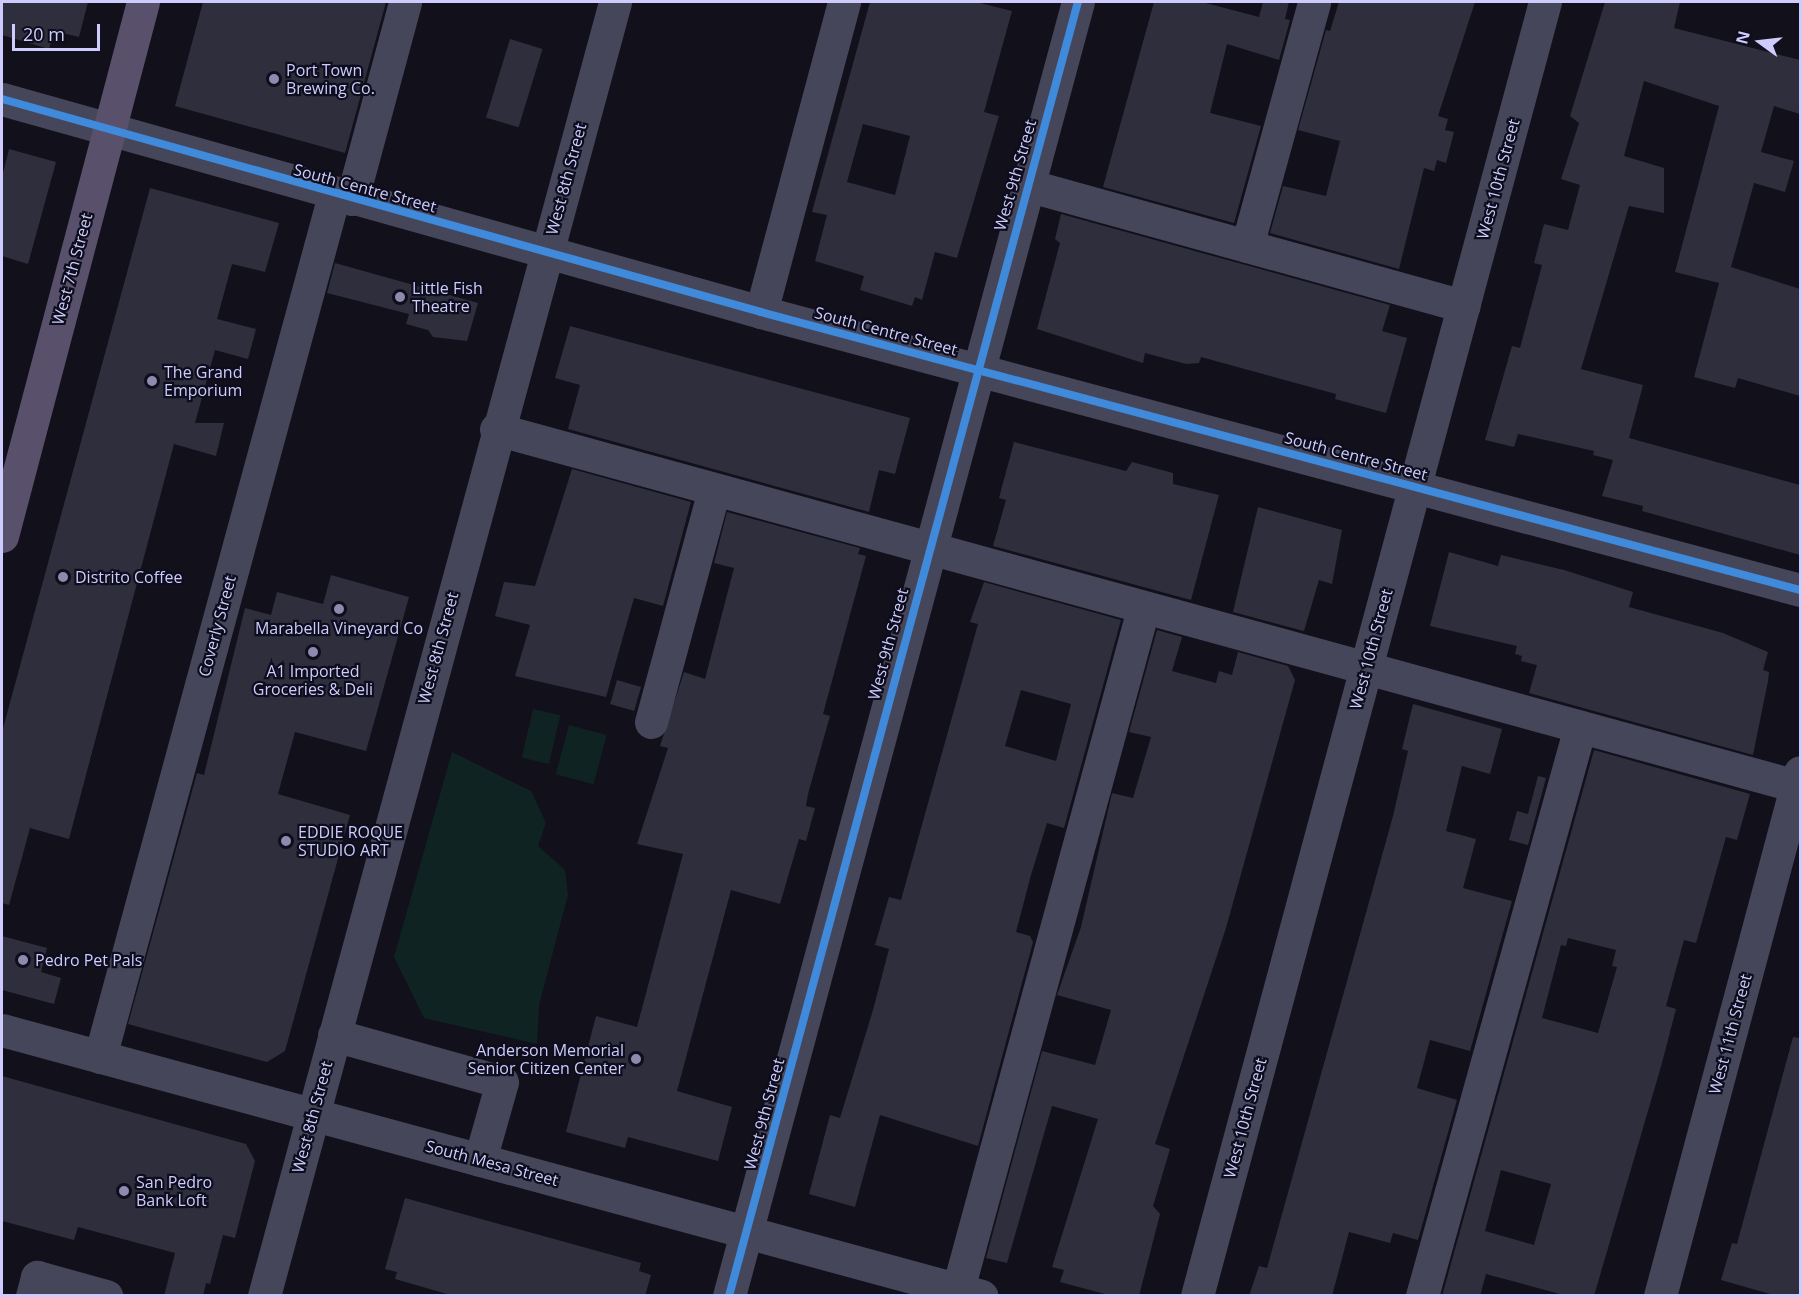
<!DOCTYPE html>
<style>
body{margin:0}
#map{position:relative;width:1802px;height:1297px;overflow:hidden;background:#12101a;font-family:"Open Sans",sans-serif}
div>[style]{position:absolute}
.green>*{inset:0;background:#102323;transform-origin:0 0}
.building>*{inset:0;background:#2f2e3c;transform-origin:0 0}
.minor>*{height:33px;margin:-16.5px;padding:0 16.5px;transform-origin:16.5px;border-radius:16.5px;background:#46465a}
.major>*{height:33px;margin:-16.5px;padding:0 16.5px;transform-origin:16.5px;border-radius:16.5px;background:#59516c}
.cycleway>*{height:8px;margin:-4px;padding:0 4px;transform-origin:4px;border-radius:4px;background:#408adc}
.dots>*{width:16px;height:16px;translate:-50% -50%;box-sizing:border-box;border:3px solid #0e0d1d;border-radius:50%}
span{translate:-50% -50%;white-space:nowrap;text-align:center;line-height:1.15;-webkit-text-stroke:4.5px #0e0d1d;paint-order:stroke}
.poi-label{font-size:16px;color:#cdccfc}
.left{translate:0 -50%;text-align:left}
.right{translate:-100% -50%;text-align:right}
.street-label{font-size:16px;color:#cdccfc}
.frame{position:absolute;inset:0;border:3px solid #cdccfc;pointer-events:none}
.north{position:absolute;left:1730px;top:12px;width:60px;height:60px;-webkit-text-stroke:4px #0e0d1d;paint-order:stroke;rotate:285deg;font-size:16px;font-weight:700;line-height:24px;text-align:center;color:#cdccfc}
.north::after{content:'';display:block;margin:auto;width:21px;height:27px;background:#cdccfc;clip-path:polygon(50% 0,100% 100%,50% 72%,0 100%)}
.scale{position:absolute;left:12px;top:24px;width:88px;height:27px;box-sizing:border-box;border:3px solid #cdccfc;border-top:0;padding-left:8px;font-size:18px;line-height:21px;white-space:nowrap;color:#cdccfc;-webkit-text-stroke:4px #0e0d1d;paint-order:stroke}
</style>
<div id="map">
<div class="green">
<i style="left:533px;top:709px;width:28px;height:50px;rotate:13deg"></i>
<i style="left:569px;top:725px;width:39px;height:51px;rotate:15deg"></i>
<i style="clip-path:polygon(452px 752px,531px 791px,546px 823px,538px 846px,565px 870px,568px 895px,539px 1005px,537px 1044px,424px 1018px,394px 957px)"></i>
</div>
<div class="building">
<i style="clip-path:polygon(2px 2px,88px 2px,79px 37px,54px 31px,49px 49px,2px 35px)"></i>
<i style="clip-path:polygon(203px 2px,386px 2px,345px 153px,175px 106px)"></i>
<i style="clip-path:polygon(evenodd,870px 2px,976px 2px,1012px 11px,984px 112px,999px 116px,957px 258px,935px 252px,922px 300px,915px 297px,912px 306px,860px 290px,864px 276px,815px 261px,827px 215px,812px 212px,870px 2px,863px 124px,910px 136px,895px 195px,847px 182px,863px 124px)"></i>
<i style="clip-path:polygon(1154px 2px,1202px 2px,1259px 17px,1263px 2px,1289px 2px,1285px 19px,1290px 20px,1279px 60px,1227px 44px,1210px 113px,1261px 126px,1234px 223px,1103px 187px)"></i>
<i style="clip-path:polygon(1339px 2px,1475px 2px,1438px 116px,1448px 119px,1445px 130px,1454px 132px,1446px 163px,1437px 160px,1434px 171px,1424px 168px,1399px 269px,1270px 233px,1283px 186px,1326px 196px,1340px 141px,1298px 130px,1326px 30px,1330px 31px)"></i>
<i style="clip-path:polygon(1605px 2px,1680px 2px,1674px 28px,1800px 60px,1800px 114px,1774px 106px,1761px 152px,1794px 161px,1785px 192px,1754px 183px,1731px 267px,1800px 289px,1800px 396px,1738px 378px,1735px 388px,1694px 377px,1719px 283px,1675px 272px,1719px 106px,1644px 81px,1624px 156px,1664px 168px,1664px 213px,1629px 206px,1581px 369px,1643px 385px,1629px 438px,1800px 485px,1800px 555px,1642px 511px,1643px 506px,1602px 496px,1613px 460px,1593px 455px,1594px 451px,1518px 434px,1514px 447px,1485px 440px,1512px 346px,1520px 348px,1542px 265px,1534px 263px,1544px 224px,1568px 230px,1580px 185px,1561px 179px,1579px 123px,1570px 116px)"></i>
<i style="left:510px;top:39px;width:34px;height:82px;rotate:17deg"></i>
<i style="clip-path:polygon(9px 149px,56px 162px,28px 264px,2px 256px,2px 177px)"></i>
<i style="clip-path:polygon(150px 188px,279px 223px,265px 272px,232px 264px,217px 319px,256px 329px,248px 359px,215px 350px,195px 423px,224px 423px,216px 456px,174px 444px,69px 839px,30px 828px,9px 905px,2px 903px,2px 732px)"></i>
<i style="clip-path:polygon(1061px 214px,1390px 305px,1382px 331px,1407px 338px,1386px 413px,1335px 399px,1336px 394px,1201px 357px,1199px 363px,1186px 364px,1145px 353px,1143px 363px,1037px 329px,1060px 243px,1055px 239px)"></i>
<i style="clip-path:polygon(335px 263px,478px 303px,467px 341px,433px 337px,428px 330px,406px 324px,409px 314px,327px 293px)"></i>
<i style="clip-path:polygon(570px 326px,910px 418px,895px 474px,879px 470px,869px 512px,568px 429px,580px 385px,555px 378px)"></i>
<i style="clip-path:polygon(1014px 442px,1126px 471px,1132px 462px,1173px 473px,1173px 484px,1219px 495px,1191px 600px,993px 546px,1006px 500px,999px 498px)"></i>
<i style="clip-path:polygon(572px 469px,691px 502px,663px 606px,634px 598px,606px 697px,515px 676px,530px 625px,495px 616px,504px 582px,535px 586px)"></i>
<i style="clip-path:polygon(1258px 507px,1342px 530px,1332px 584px,1319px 580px,1304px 631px,1233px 612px)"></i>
<i style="clip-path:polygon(727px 512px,860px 548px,858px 554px,866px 556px,823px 714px,830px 716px,808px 794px,806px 806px,815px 808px,806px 841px,799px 839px,780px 904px,731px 890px,677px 1091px,732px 1107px,718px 1161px,628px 1137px,625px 1148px,566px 1132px,596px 1016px,637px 1027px,683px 854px,637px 844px,668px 748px,660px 746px,684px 672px,705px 679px,734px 568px,714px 563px)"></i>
<i style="clip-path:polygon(1449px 552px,1498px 566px,1501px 555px,1564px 570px,1633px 592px,1629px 607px,1723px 633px,1768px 652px,1763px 670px,1769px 672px,1768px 681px,1753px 755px,1529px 693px,1537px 665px,1521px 661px,1522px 656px,1515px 654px,1517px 646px,1430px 626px)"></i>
<i style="clip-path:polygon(331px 575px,409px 597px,366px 751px,295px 732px,278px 794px,350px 815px,285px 1051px,267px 1062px,128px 1024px,197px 773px,204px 775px,245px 608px,271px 615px,277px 592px,323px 604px)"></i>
<i style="clip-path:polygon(evenodd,984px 582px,1121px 620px,1064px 828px,1047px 823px,1031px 875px,1016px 932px,1030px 936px,1033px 942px,978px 1146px,880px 1115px,855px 1207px,809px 1194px,830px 1115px,840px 1118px,873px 1010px,889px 949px,875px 945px,889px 897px,901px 900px,978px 624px,970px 622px,984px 582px,1021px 690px,1071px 704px,1056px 761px,1005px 746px,1021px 690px)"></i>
<i style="clip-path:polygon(1157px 630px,1182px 637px,1172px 671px,1216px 683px,1219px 671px,1232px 675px,1238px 652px,1288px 666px,1295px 680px,1226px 928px,1155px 1144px,1170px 1149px,1153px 1206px,1160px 1214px,1139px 1296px,1112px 1296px,1060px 1282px,1064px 1270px,1052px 1267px,1098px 1119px,1052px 1106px,1007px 1263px,986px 1258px,1042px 1051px,1095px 1065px,1111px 1010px,1057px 995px,1081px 927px,1112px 793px,1133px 798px,1151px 737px,1129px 732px)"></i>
<i style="left:617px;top:680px;width:25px;height:25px;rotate:16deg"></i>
<i style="clip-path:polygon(1413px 704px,1502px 729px,1490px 774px,1462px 766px,1446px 831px,1476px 839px,1463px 888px,1512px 901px,1470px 1051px,1430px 1040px,1417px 1088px,1457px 1100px,1418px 1240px,1393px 1233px,1390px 1243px,1349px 1232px,1332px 1296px,1249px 1296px,1259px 1266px,1267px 1268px,1393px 816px,1408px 751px,1402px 749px)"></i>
<i style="clip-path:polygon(evenodd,1594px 750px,1750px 794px,1737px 840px,1726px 837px,1696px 943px,1684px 940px,1666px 1006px,1676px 1009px,1662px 1063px,1594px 1296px,1567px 1296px,1486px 1274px,1480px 1296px,1442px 1296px,1594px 750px,1568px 938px,1616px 950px,1612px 966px,1617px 967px,1598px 1033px,1542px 1018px,1561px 945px,1566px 946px,1568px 938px,1594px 750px,1501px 1170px,1551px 1184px,1534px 1245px,1485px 1231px,1501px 1170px)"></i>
<i style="clip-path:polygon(1538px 776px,1546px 778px,1528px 845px,1509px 840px,1517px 811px,1528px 814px)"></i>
<i style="clip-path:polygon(2px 936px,47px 948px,41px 972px,61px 978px,54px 1004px,2px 990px)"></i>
<i style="clip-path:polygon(1793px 1037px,1800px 1038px,1800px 1296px,1777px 1296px,1721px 1280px,1732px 1243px,1737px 1244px)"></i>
<i style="clip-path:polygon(2px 1076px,246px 1144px,255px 1161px,235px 1238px,223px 1235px,210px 1284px,206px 1283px,203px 1296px,164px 1296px,175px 1253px,78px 1227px,74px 1240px,2px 1221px)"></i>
<i style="clip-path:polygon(405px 1198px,641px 1263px,639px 1271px,651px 1275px,645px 1296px,454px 1296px,395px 1279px,397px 1272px,385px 1269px)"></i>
</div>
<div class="minor">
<i style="left:2px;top:99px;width:788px;rotate:15.68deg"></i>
<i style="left:761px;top:312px;width:1076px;rotate:14.98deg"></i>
<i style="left:1027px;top:185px;width:453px;rotate:15.5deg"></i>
<i style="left:352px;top:199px;width:204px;rotate:-74.9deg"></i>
<i style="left:1247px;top:246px;width:253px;rotate:-74.6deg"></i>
<i style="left:761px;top:312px;width:321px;rotate:-75deg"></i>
<i style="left:496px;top:429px;width:1352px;rotate:15.35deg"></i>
<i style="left:651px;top:722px;width:240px;rotate:-74.8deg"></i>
<i style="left:2px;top:1030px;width:1015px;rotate:15.19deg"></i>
<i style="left:334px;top:1035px;width:174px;rotate:15.6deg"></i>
<i style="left:502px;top:1082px;width:81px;rotate:105.8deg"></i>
<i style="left:100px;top:1057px;width:893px;rotate:-74.81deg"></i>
<i style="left:958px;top:1289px;width:705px;rotate:-74.78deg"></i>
<i style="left:32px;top:1296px;width:20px;rotate:-75deg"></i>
<i style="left:37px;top:1277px;width:72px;rotate:15.4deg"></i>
<i style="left:264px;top:1296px;width:1341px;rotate:-74.82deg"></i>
<i style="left:729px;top:1296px;width:1340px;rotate:-74.91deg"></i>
<i style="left:1197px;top:1296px;width:1340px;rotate:-74.95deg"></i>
<i style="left:1422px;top:1296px;width:591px;rotate:-74.48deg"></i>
<i style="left:1660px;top:1296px;width:542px;rotate:-75.04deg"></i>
</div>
<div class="major">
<i style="left:2px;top:536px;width:552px;rotate:-75.21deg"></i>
</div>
<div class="cycleway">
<i style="left:2px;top:99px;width:788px;rotate:15.68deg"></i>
<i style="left:761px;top:312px;width:1076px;rotate:14.98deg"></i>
<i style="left:729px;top:1296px;width:1340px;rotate:-74.91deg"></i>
</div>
<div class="dots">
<i style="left:274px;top:79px;background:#8c8aad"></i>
<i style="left:400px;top:297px;background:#8c8aad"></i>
<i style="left:152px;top:381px;background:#8c8aad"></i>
<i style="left:63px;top:577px;background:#8c8aad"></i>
<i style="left:339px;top:609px;background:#8c8aad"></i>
<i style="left:313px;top:652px;background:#8c8aad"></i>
<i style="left:286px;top:841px;background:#8c8aad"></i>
<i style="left:23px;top:960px;background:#8c8aad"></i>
<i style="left:636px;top:1059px;background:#8c8aad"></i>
<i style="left:124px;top:1191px;background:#8c8aad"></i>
</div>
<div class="poi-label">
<span class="left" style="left:286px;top:79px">Port Town<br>Brewing Co.</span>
<span class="left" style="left:412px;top:297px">Little Fish<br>Theatre</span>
<span class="left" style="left:164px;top:381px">The Grand<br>Emporium</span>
<span class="left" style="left:75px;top:577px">Distrito Coffee</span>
<span style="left:339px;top:628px">Marabella Vineyard Co</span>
<span style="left:313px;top:680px">A1 Imported<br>Groceries &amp; Deli</span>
<span class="left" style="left:298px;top:841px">EDDIE ROQUE<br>STUDIO ART</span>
<span class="left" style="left:35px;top:960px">Pedro Pet Pals</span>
<span class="right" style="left:624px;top:1059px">Anderson Memorial<br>Senior Citizen Center</span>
<span class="left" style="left:136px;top:1191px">San Pedro<br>Bank Loft</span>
</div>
<div class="street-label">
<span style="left:1015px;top:175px;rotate:-74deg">West 9th Street</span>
<span style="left:566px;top:179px;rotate:-75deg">West 8th Street</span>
<span style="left:1498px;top:179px;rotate:-75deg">West 10th Street</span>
<span style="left:365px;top:188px;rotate:15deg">South Centre Street</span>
<span style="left:72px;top:269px;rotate:-75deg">West 7th Street</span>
<span style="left:886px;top:331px;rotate:15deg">South Centre Street</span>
<span style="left:1356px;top:456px;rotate:15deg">South Centre Street</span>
<span style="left:217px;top:626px;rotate:-75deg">Coverly Street</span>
<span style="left:888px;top:644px;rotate:-75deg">West 9th Street</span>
<span style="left:438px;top:648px;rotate:-75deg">West 8th Street</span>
<span style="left:1371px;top:649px;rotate:-75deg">West 10th Street</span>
<span style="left:1730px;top:1034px;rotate:-75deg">West 11th Street</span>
<span style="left:764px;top:1114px;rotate:-75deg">West 9th Street</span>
<span style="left:312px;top:1117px;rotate:-75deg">West 8th Street</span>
<span style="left:1245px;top:1118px;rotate:-75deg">West 10th Street</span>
<span style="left:492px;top:1163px;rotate:15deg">South Mesa Street</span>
</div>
<div class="frame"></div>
<div class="north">N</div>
<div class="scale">20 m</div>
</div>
